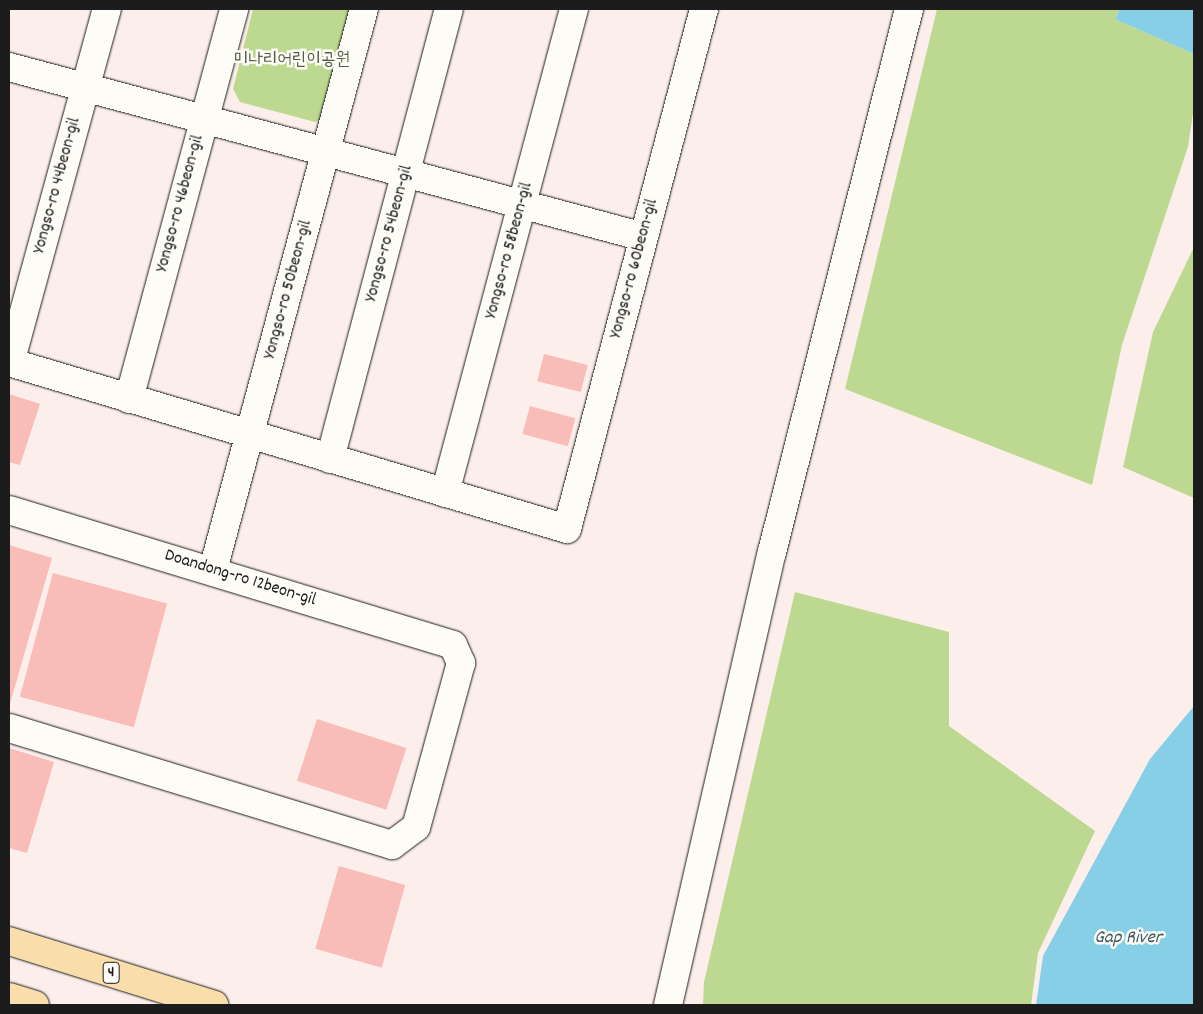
<!DOCTYPE html>
<meta charset="utf-8">
<style>
body{margin:0}
#map{position:relative;width:1203px;height:1014px;overflow:hidden;background:#fcefeb;font-family:Dekko,"Poor Story",sans-serif}
div>[style]{position:absolute}
.green>*{inset:0;background:#bdd991}
.water>*{inset:0;background:#86cfe7}
.building>*{inset:0;background:#f8bcb9;transform-origin:0 0}
.roads{filter:drop-shadow(0 0 1px #1c1c1c) drop-shadow(0 0 1px #1c1c1c)}
.minor>*{height:28px;margin:-14px;padding:0 14px;transform-origin:14px;border-radius:14px;background:#fdfcf7}
.major>*{height:28px;margin:-14px;padding:0 14px;transform-origin:14px;border-radius:14px;background:#f9deab}
span{translate:-50% -50%;white-space:nowrap;text-align:center;line-height:1.15;-webkit-text-stroke:5px #fdfcf7;paint-order:stroke}
.shield-label span{padding:1px 4px;background:#fdfcf7;border:1px solid;border-radius:4px;-webkit-text-stroke-width:0}
.shield-label{font-size:16px;color:#1c1c1c;font-weight:700}
.park-label{font-size:18px;color:#545e45}
.street-label{font-size:18px;color:#1c1c1c}
.water-label{font-size:19px;color:#415b63;font-style:italic}
.frame{position:absolute;inset:0;border:10px solid #1c1c1c;pointer-events:none}
</style>
<div id="map">
<div class="green">
<i style="clip-path:polygon(253px 9px,356px 9px,329px 117px,315px 122px,240px 102px,233px 89px)"></i>
<i style="clip-path:polygon(937px 9px,1120px 9px,1115px 19px,1194px 54px,1194px 106px,1188px 147px,1122px 345px,1092px 485px,845px 389px)"></i>
<i style="clip-path:polygon(1194px 247px,1194px 498px,1123px 467px,1153px 332px)"></i>
<i style="clip-path:polygon(795px 592px,949px 632px,949px 726px,1095px 831px,1038px 953px,1031px 1005px,703px 1005px,704px 982px)"></i>
</div>
<div class="water">
<i style="clip-path:polygon(1120px 9px,1194px 9px,1194px 54px,1115px 19px)"></i>
<i style="clip-path:polygon(1194px 706px,1194px 1005px,1036px 1005px,1043px 956px,1150px 759px)"></i>
</div>
<div class="building">
<i style="left:544px;top:354px;width:45px;height:28px;rotate:14deg"></i>
<i style="clip-path:polygon(9px 394px,40px 404px,20px 465px,9px 462px)"></i>
<i style="left:530px;top:406px;width:47px;height:29px;rotate:15deg"></i>
<i style="clip-path:polygon(9px 545px,52px 558px,9px 707px)"></i>
<i style="left:53px;top:573px;width:118px;height:128px;rotate:15deg"></i>
<i style="left:317px;top:719px;width:94px;height:65px;rotate:18deg"></i>
<i style="clip-path:polygon(9px 748px,54px 762px,27px 853px,9px 848px)"></i>
<i style="left:339px;top:866px;width:69px;height:86px;rotate:16deg"></i>
</div>
<div class="roads">
<div class="minor">
<i style="left:9px;top:67px;width:657px;rotate:14.99deg"></i>
<i style="left:9px;top:362px;width:582px;rotate:16.66deg"></i>
<i style="left:567px;top:529px;width:538px;rotate:-75.24deg"></i>
<i style="left:10px;top:363px;width:367px;rotate:-74.7deg"></i>
<i style="left:129px;top:399px;width:404px;rotate:-74.9deg"></i>
<i style="left:330px;top:459px;width:465px;rotate:-75.2deg"></i>
<i style="left:445px;top:493px;width:501px;rotate:-75.08deg"></i>
<i style="left:9px;top:510px;width:464px;rotate:16.9deg"></i>
<i style="left:453px;top:645px;width:20px;rotate:66deg"></i>
<i style="left:461px;top:663px;width:170px;rotate:105.3deg"></i>
<i style="left:416px;top:827px;width:30px;rotate:143deg"></i>
<i style="left:392px;top:845px;width:400px;rotate:-163deg"></i>
<i style="left:213px;top:570px;width:581px;rotate:-74.94deg"></i>
<i style="left:668px;top:1005px;width:465px;rotate:-77.1deg"></i>
<i style="left:772px;top:552px;width:560px;rotate:-75.84deg"></i>
</div>
<div class="major">
<i style="left:9px;top:941px;width:215px;rotate:17.3deg"></i>
<i style="left:9px;top:997px;width:27px;rotate:17deg"></i>
</div>
</div>
<div class="shield-label">
<span style="left:111px;top:973px">4</span>
</div>
<div class="park-label">
<span style="left:292px;top:61px">미나리어린이공원</span>
</div>
<div class="street-label">
<span style="left:58px;top:186px;rotate:-75deg">Yongso-ro 44beon-gil</span>
<span style="left:181px;top:204px;rotate:-75deg">Yongso-ro 46beon-gil</span>
<span style="left:390px;top:234px;rotate:-75deg">Yongso-ro 54beon-gil</span>
<span style="left:510px;top:251px;rotate:-75deg">Yongso-ro 58beon-gil</span>
<span style="left:635px;top:269px;rotate:-75deg">Yongso-ro 60beon-gil</span>
<span style="left:289px;top:290px;rotate:-75deg">Yongso-ro 50beon-gil</span>
<span style="left:240px;top:579px;rotate:17deg">Doandong-ro 12beon-gil</span>
</div>
<div class="water-label">
<span style="left:1128px;top:939px">Gap River</span>
</div>
<div class="frame"></div>
</div>
